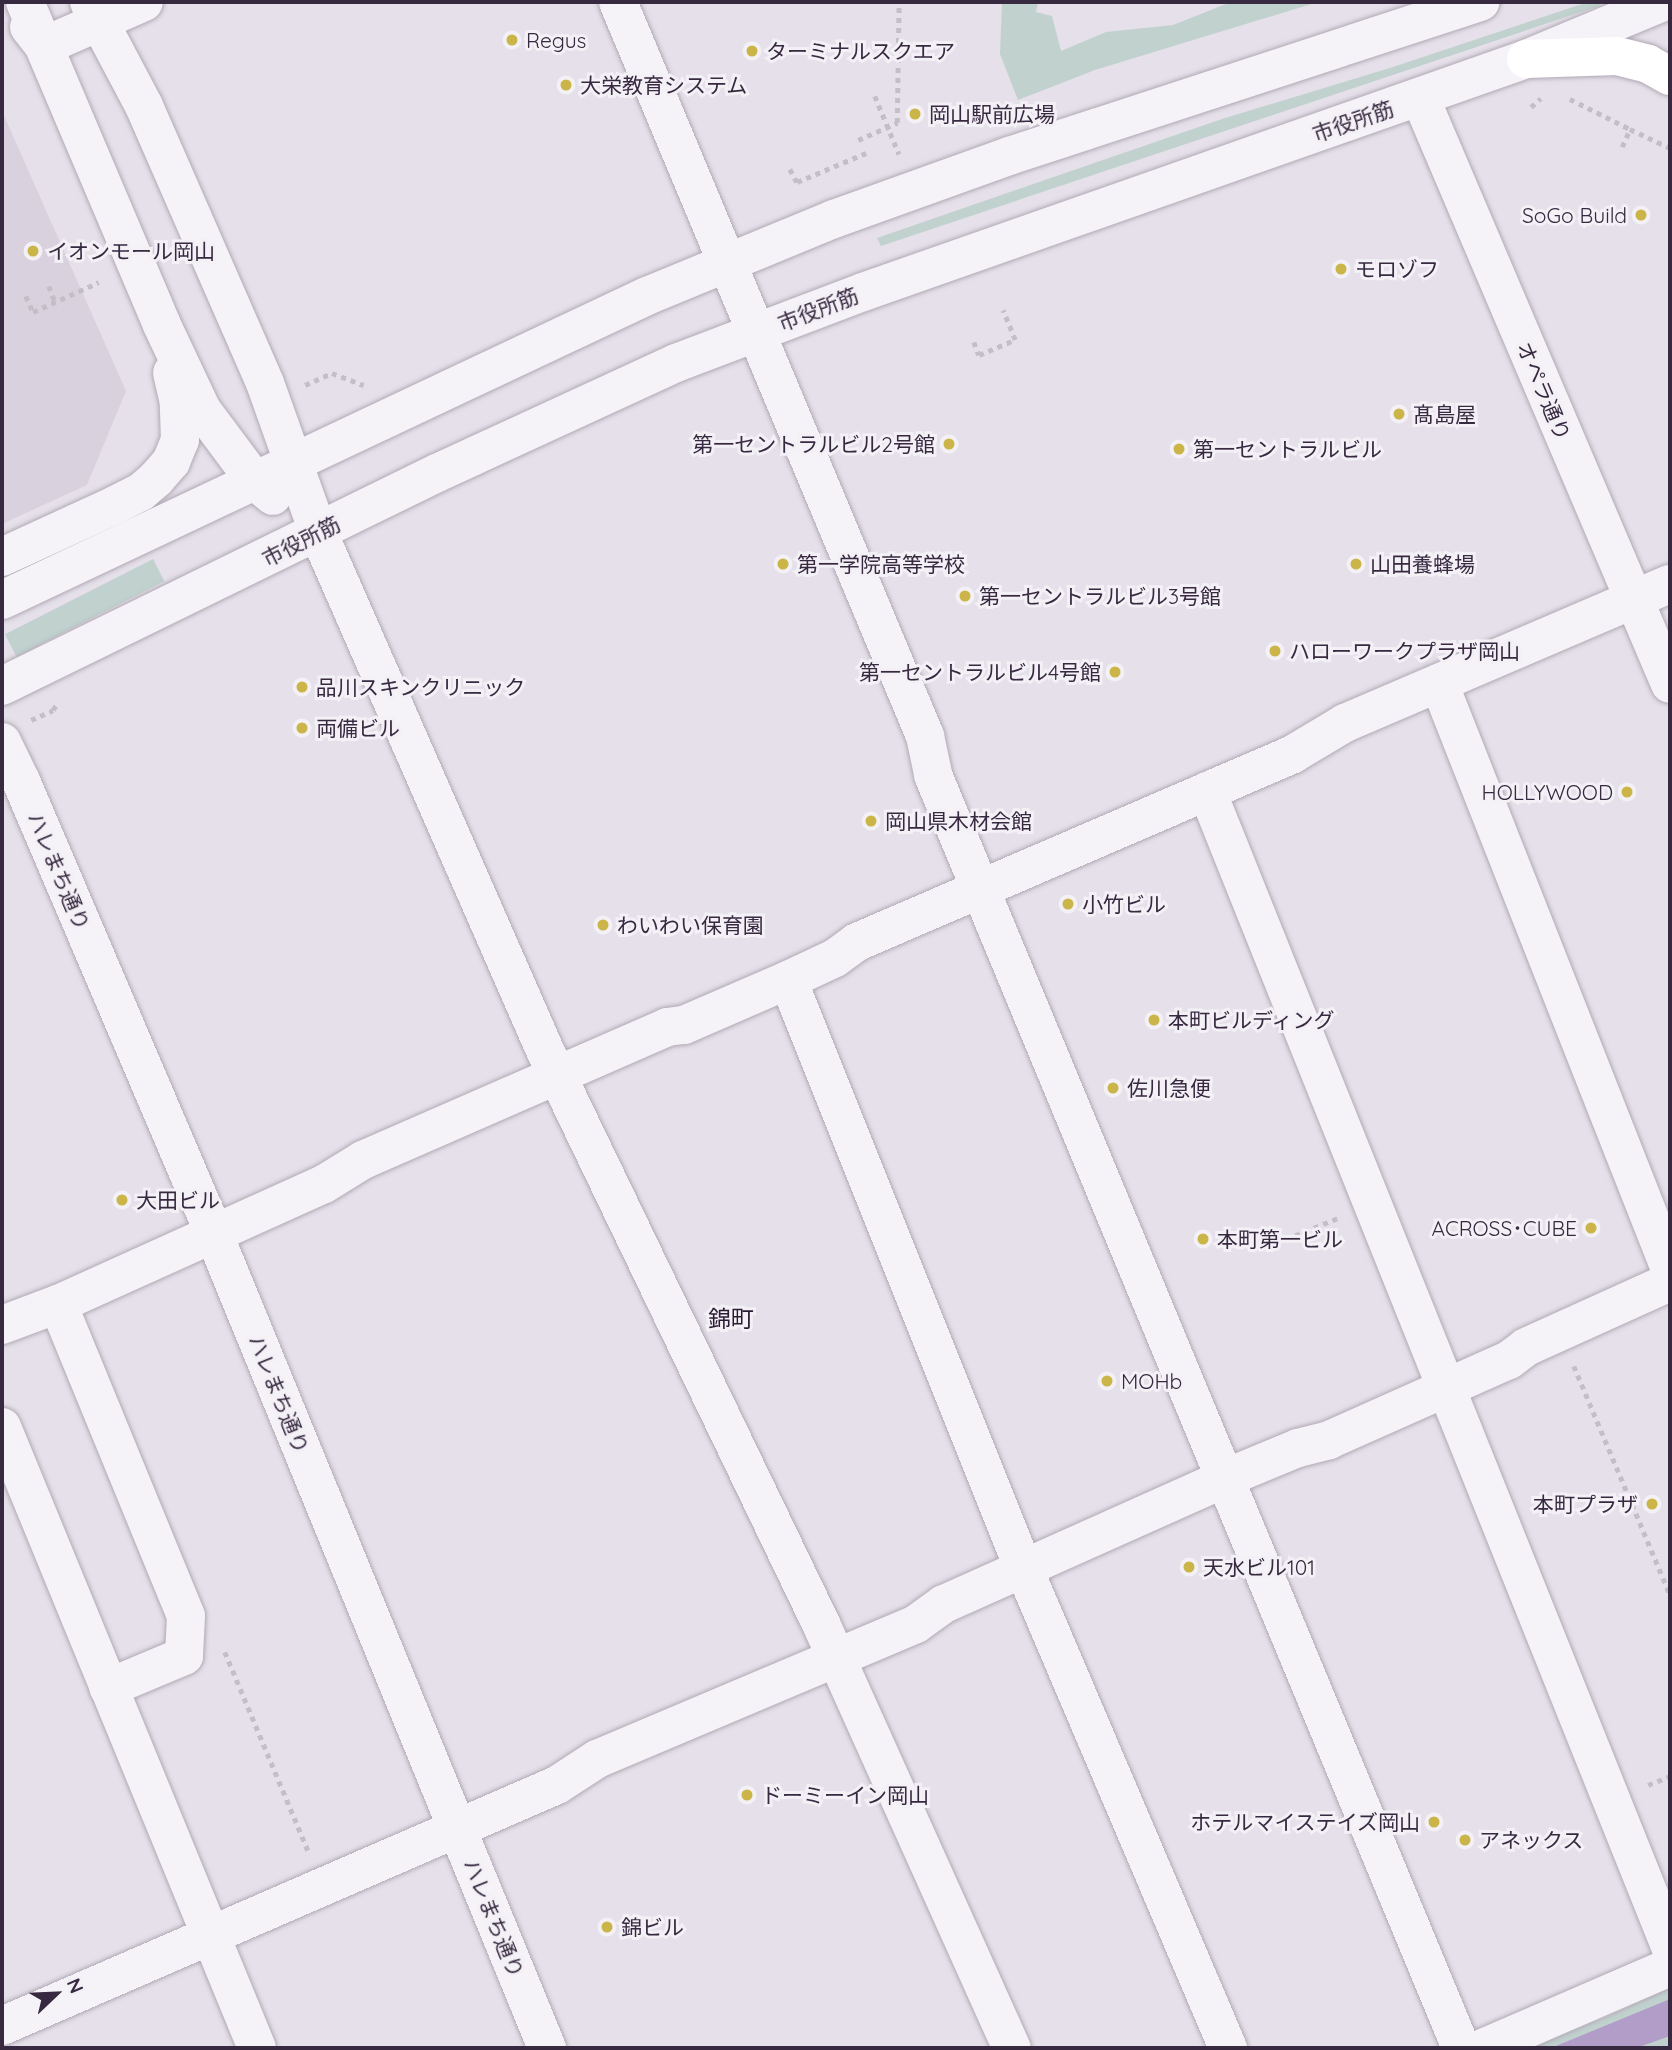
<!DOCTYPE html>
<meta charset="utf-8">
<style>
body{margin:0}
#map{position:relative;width:1672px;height:2050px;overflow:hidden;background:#e5e0e9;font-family:Quicksand,"Noto Sans JP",sans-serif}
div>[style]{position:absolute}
.built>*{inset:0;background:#d9d2de}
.green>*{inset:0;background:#c1d2ce;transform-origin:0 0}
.water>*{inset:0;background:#b29cc8}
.path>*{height:4.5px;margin-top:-2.25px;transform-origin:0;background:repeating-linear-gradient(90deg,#c4bec7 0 5px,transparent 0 10px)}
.roads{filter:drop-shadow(0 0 2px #b1a9b6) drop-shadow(0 0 2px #b1a9b6)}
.minor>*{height:38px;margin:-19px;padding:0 19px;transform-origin:19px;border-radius:19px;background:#f5f3f7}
.major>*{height:38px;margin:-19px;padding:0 19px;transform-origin:19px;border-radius:19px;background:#fff}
.dots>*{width:19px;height:19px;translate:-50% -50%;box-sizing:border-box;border:4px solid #f3f0f6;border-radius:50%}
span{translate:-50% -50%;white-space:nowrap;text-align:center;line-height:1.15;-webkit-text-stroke:6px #f3f0f6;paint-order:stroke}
.poi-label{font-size:21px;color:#372940}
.left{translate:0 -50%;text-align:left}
.right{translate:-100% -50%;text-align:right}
.street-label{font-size:21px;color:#372940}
.neighbourhood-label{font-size:23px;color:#291b31}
.frame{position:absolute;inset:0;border:4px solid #372940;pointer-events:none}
.north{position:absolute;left:21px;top:1959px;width:70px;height:70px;-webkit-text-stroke:5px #f3f0f6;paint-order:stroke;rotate:67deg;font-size:19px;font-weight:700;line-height:28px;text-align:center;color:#372940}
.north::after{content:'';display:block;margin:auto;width:24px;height:32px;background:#372940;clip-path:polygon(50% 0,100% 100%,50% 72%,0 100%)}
</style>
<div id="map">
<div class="built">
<i style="clip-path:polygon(2px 111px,126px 391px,87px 485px,2px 524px)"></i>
</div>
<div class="green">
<i style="clip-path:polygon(1002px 2px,1038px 2px,1036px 12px,1052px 16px,1061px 51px,1106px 32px,1173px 25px,1231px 2px,1318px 2px,1095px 70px,1018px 100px,1000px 54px)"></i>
<i style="clip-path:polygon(1588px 2px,1600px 2px,1599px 6px,881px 246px,877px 238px,1222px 119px,1393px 67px)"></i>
<i style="left:153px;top:559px;width:25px;height:166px;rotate:63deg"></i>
<i style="clip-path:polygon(1670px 1988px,1670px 2048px,1524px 2048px,1599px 2020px)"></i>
</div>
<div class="water">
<i style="clip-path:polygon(1670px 1999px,1670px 2036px,1636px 2048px,1551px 2048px)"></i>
</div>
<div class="path">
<i style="left:875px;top:96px;width:63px;rotate:67.5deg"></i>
<i style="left:1570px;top:99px;width:67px;rotate:26.6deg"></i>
<i style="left:1531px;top:107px;width:13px;rotate:-42deg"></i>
<i style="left:858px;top:140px;width:43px;rotate:-23.6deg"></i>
<i style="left:897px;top:123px;width:121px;rotate:-89.1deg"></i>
<i style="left:1622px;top:147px;width:20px;rotate:-66deg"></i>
<i style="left:1630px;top:129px;width:44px;rotate:25.4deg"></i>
<i style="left:790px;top:169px;width:15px;rotate:62deg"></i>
<i style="left:797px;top:182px;width:75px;rotate:-22.8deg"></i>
<i style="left:49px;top:286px;width:17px;rotate:69deg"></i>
<i style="left:26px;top:296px;width:17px;rotate:66deg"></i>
<i style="left:33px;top:312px;width:72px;rotate:-24.4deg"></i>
<i style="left:974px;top:342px;width:14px;rotate:69deg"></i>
<i style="left:979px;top:355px;width:39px;rotate:-23deg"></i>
<i style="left:1015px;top:340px;width:32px;rotate:-112deg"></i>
<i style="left:305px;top:385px;width:30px;rotate:-24deg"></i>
<i style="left:332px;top:373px;width:34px;rotate:21deg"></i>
<i style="left:31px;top:720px;width:24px;rotate:-24deg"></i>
<i style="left:53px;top:710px;width:6px;rotate:-59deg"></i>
<i style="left:1286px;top:1239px;width:56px;rotate:-22deg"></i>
<i style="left:1574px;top:1366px;width:247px;rotate:67.2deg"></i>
<i style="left:225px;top:1652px;width:215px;rotate:67.3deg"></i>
<i style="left:1648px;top:1785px;width:24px;rotate:-22deg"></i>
</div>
<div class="roads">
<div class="minor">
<i style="left:25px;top:2px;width:351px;rotate:67deg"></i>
<i style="left:162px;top:325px;width:94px;rotate:64.8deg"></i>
<i style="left:202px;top:410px;width:89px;rotate:53.3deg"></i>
<i style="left:255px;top:481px;width:23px;rotate:40deg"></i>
<i style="left:89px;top:2px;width:118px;rotate:62.1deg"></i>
<i style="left:144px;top:106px;width:302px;rotate:66.4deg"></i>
<i style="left:265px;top:383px;width:158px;rotate:70.4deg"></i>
<i style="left:318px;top:532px;width:563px;rotate:66.35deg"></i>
<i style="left:544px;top:1048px;width:641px;rotate:64.31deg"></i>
<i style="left:822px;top:1626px;width:463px;rotate:65.8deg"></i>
<i style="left:618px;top:2px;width:796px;rotate:67.3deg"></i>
<i style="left:925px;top:736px;width:40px;rotate:78deg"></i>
<i style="left:933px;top:775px;width:1378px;rotate:67.47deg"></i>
<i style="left:29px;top:27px;width:24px;rotate:52deg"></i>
<i style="left:44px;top:46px;width:109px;rotate:-23.7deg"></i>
<i style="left:1420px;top:97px;width:638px;rotate:66.93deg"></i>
<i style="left:2px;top:557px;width:124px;rotate:-24.7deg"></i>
<i style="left:115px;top:505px;width:29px;rotate:-27deg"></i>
<i style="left:141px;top:492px;width:20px;rotate:-41deg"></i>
<i style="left:156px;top:479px;width:23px;rotate:-49deg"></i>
<i style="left:171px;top:462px;width:24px;rotate:-68deg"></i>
<i style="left:180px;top:440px;width:37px;rotate:-92deg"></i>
<i style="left:179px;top:403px;width:31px;rotate:-103deg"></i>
<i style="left:2px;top:600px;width:713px;rotate:-25.24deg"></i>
<i style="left:647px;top:296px;width:202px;rotate:-22.4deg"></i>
<i style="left:834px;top:219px;width:186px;rotate:-19.8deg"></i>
<i style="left:1009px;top:156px;width:496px;rotate:-18.1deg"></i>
<i style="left:1439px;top:683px;width:630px;rotate:68.49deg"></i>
<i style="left:2px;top:686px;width:484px;rotate:-26.1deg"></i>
<i style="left:437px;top:473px;width:263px;rotate:-24.7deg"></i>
<i style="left:676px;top:363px;width:200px;rotate:-20.8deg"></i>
<i style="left:863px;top:292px;width:703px;rotate:-19.36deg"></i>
<i style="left:1526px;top:59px;width:148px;rotate:-22.6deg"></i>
<i style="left:2px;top:742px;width:43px;rotate:64deg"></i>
<i style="left:21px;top:781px;width:490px;rotate:66.9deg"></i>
<i style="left:213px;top:1232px;width:882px;rotate:67.74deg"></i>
<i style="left:1207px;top:791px;width:1244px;rotate:68.16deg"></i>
<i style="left:788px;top:980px;width:619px;rotate:68.2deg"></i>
<i style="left:1018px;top:1555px;width:536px;rotate:66.93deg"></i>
<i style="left:58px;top:1304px;width:337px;rotate:67.7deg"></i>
<i style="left:186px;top:1616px;width:40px;rotate:92.9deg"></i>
<i style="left:184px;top:1656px;width:82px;rotate:157.2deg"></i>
<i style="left:2px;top:1325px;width:60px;rotate:-20.6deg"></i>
<i style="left:58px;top:1304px;width:292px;rotate:-24.3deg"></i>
<i style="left:324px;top:1184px;width:46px;rotate:-31.6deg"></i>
<i style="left:363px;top:1160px;width:332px;rotate:-23.6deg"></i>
<i style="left:667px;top:1027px;width:17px;rotate:-7deg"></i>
<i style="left:684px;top:1025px;width:113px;rotate:-23.4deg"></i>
<i style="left:788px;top:980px;width:52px;rotate:-25.1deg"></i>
<i style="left:835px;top:958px;width:27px;rotate:-36deg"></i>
<i style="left:857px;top:942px;width:475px;rotate:-23.3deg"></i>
<i style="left:1293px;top:754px;width:61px;rotate:-30.8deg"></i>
<i style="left:1345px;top:723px;width:353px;rotate:-23.2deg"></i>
<i style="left:2px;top:1427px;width:671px;rotate:67.68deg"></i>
<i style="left:2px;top:2026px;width:605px;rotate:-23.47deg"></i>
<i style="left:557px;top:1785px;width:48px;rotate:-33deg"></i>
<i style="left:597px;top:1759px;width:346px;rotate:-22.9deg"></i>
<i style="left:916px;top:1624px;width:34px;rotate:-36deg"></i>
<i style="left:944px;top:1604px;width:306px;rotate:-24.1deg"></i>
<i style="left:1223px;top:1479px;width:81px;rotate:-22.5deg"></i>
<i style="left:1298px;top:1448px;width:32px;rotate:-14deg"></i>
<i style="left:1329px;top:1440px;width:197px;rotate:-24deg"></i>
<i style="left:1509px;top:1360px;width:21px;rotate:-37deg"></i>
<i style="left:1526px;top:1347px;width:158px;rotate:-24.3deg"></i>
<i style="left:1483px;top:2048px;width:204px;rotate:-23.4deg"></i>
</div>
<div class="major">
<i style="left:1526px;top:59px;width:91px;rotate:-1.9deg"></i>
<i style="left:1617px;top:56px;width:32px;rotate:14deg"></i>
<i style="left:1648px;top:64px;width:25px;rotate:29deg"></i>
</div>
</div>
<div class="dots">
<i style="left:512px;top:40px;background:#cbb548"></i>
<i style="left:752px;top:51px;background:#cbb548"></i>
<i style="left:566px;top:85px;background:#cbb548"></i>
<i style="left:915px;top:114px;background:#cbb548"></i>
<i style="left:1641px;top:215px;background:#cbb548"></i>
<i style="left:33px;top:251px;background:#cbb548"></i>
<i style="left:1341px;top:269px;background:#cbb548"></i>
<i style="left:1399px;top:414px;background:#cbb548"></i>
<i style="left:949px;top:444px;background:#cbb548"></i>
<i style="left:1179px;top:449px;background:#cbb548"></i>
<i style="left:783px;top:564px;background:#cbb548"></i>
<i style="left:1356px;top:564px;background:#cbb548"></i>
<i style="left:965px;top:596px;background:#cbb548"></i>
<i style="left:1275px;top:651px;background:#cbb548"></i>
<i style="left:1115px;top:672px;background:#cbb548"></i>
<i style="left:302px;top:687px;background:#cbb548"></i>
<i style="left:302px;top:728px;background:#cbb548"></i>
<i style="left:1627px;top:792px;background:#cbb548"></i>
<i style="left:871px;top:821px;background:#cbb548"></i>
<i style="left:1068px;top:904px;background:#cbb548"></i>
<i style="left:603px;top:925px;background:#cbb548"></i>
<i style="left:1154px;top:1020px;background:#cbb548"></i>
<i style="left:1113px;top:1088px;background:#cbb548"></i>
<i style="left:122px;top:1200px;background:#cbb548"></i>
<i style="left:1591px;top:1228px;background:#cbb548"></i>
<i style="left:1203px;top:1239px;background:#cbb548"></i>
<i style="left:1107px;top:1381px;background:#cbb548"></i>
<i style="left:1652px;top:1504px;background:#cbb548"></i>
<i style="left:1189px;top:1567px;background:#cbb548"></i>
<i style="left:747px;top:1795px;background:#cbb548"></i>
<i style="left:1434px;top:1822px;background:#cbb548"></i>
<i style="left:1465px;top:1840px;background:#cbb548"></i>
<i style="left:607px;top:1927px;background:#cbb548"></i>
</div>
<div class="poi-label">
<span class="left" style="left:526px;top:40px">Regus</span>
<span class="left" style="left:766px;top:51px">ターミナルスクエア</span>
<span class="left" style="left:580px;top:85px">大栄教育システム</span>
<span class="left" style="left:929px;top:114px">岡山駅前広場</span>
<span class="right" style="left:1627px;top:215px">SoGo Build</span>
<span class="left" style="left:47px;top:251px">イオンモール岡山</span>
<span class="left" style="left:1355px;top:269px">モロゾフ</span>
<span class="left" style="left:1413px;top:414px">髙島屋</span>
<span class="right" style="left:935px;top:444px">第一セントラルビル2号館</span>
<span class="left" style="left:1193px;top:449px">第一セントラルビル</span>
<span class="left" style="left:797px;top:564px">第一学院高等学校</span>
<span class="left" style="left:1370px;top:564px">山田養蜂場</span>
<span class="left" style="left:979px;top:596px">第一セントラルビル3号館</span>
<span class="left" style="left:1289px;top:651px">ハローワークプラザ岡山</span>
<span class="right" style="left:1101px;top:672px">第一セントラルビル4号館</span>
<span class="left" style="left:316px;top:687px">品川スキンクリニック</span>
<span class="left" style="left:316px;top:728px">両備ビル</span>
<span class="right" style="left:1613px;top:792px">HOLLYWOOD</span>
<span class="left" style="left:885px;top:821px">岡山県木材会館</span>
<span class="left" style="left:1082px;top:904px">小竹ビル</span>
<span class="left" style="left:617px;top:925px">わいわい保育園</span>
<span class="left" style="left:1168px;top:1020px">本町ビルディング</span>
<span class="left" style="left:1127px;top:1088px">佐川急便</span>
<span class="left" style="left:136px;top:1200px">大田ビル</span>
<span class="right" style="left:1577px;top:1228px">ACROSS･CUBE</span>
<span class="left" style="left:1217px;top:1239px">本町第一ビル</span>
<span class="left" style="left:1121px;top:1381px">MOHb</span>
<span class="right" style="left:1638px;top:1504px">本町プラザ</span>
<span class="left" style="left:1203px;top:1567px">天水ビル101</span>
<span class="left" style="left:761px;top:1795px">ドーミーイン岡山</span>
<span class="right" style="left:1420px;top:1822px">ホテルマイステイズ岡山</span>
<span class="left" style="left:1479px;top:1840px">アネックス</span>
<span class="left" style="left:621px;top:1927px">錦ビル</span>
</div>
<div class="street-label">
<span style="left:1353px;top:121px;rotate:-19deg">市役所筋</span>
<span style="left:818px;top:309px;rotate:-21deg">市役所筋</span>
<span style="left:1544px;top:391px;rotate:67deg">オペラ通り</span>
<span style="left:301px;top:541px;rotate:-27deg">市役所筋</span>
<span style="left:59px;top:871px;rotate:67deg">ハレまち通り</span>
<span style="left:279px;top:1394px;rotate:68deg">ハレまち通り</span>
<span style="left:494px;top:1918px;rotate:68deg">ハレまち通り</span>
</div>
<div class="neighbourhood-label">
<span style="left:731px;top:1319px">錦町</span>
</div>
<div class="frame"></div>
<div class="north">N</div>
</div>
